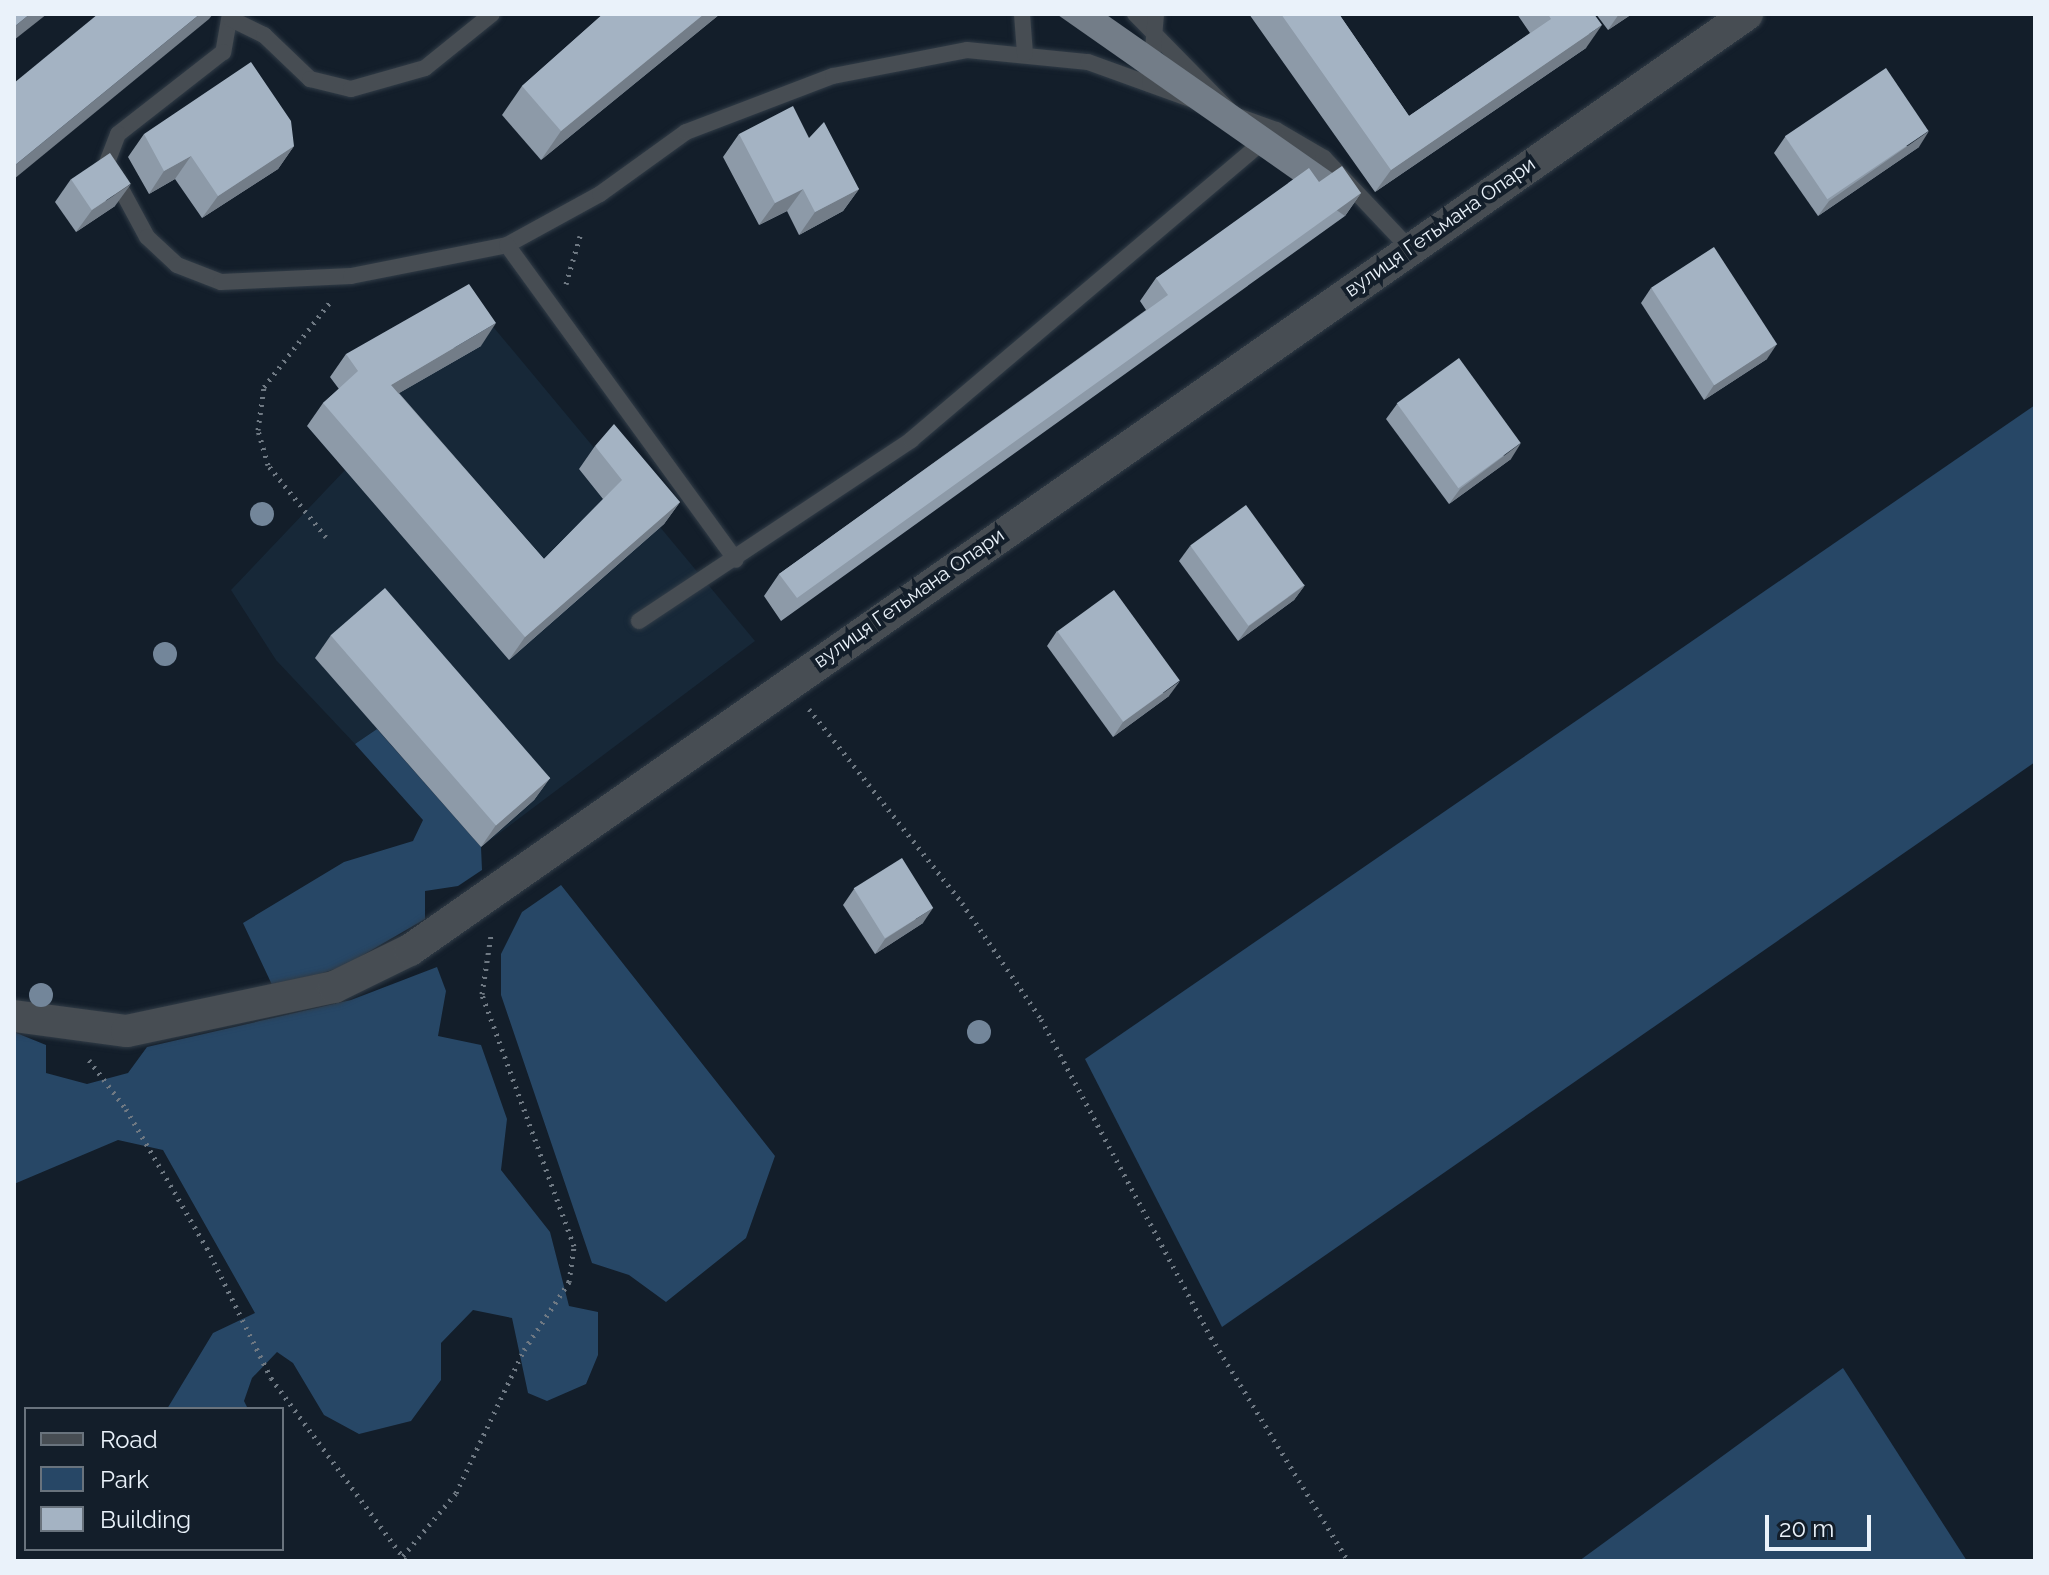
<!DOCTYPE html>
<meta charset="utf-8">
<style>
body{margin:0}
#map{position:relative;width:2049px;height:1575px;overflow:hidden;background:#131e2a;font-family:Raleway,sans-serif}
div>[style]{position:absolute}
.built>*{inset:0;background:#172838}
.green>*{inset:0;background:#274766}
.path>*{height:5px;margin-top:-2.5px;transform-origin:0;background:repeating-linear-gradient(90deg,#6f7983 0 2px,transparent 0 8px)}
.roads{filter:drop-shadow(0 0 2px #313c47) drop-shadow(0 0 2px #313c47)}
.lane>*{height:16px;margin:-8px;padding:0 8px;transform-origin:8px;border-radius:8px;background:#474d53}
.street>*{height:32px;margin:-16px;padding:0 16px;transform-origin:16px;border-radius:16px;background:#474d53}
.trees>*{width:24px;height:24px;margin:-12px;border-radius:50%;background:#73869a}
.wall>*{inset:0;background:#8d9aa8}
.shaded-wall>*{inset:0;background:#737d88;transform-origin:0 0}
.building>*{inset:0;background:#a4b3c3;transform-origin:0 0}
span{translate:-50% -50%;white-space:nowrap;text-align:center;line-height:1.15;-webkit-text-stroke:8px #131e2a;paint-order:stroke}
.street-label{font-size:20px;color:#eaf2fa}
.frame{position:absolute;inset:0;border:16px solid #eaf2fa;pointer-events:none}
.legend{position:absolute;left:24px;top:1407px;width:260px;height:144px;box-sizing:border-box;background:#131e2a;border:2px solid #69737d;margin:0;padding:10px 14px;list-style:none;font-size:24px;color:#eaf2fa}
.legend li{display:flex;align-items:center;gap:16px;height:40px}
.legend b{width:40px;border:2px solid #69737d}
.scale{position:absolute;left:1765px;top:1515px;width:106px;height:36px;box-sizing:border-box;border:4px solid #eaf2fa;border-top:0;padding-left:10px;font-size:24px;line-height:28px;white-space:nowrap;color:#eaf2fa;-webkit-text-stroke:6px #131e2a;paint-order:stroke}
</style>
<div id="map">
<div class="built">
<i style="clip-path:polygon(470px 299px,755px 641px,481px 847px,377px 729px,355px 744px,276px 660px,231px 590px,345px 470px,307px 426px,342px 393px,330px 377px)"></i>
</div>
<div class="green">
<i style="clip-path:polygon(2035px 405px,2035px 762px,1222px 1327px,1085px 1059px)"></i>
<i style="clip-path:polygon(377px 729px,481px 847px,482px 870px,458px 886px,425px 891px,425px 919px,344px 966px,274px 989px,243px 923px,344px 862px,413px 841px,423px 820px,355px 744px)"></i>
<i style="clip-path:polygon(561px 885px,775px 1156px,746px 1238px,666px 1302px,629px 1275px,592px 1263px,501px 995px,501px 954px,522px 912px)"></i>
<i style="clip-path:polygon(437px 967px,446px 991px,438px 1036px,481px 1045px,507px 1119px,501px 1170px,550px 1232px,569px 1306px,598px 1312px,598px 1355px,586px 1384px,547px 1401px,528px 1393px,512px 1318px,473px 1310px,441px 1343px,441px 1380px,411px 1421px,359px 1434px,324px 1415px,293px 1363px,277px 1352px,252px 1378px,244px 1401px,248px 1409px,167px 1409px,213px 1333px,255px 1313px,163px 1150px,118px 1140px,14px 1184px,14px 1032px,46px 1045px,46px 1073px,87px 1084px,128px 1073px,147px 1047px,351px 1000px)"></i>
<i style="clip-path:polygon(1843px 1368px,1967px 1561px,1579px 1561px)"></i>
</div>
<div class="path">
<i style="left:566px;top:284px;width:50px;rotate:-73.7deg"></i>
<i style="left:326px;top:537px;width:92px;rotate:-128.9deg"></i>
<i style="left:268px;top:465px;width:36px;rotate:-106deg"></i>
<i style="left:258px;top:430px;width:43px;rotate:-82.1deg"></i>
<i style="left:264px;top:387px;width:108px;rotate:-52.2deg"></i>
<i style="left:809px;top:709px;width:247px;rotate:51.7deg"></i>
<i style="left:962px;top:903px;width:140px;rotate:55.7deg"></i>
<i style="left:1041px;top:1019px;width:361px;rotate:61.9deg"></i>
<i style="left:1211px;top:1337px;width:263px;rotate:58.5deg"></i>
<i style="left:89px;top:1060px;width:61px;rotate:52.9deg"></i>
<i style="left:126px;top:1109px;width:161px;rotate:59.8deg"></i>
<i style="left:207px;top:1248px;width:145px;rotate:63.8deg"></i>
<i style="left:271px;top:1378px;width:227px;rotate:53.6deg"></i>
<i style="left:403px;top:1556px;width:82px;rotate:-49.9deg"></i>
<i style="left:456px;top:1493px;width:158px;rotate:-64.6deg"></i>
<i style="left:524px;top:1350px;width:82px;rotate:-56.5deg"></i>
<i style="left:569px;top:1282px;width:36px;rotate:-82deg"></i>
<i style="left:574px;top:1246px;width:268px;rotate:-110.1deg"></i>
<i style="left:482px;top:994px;width:60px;rotate:-81.3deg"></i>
</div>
<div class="roads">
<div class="lane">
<i style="left:230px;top:14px;width:39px;rotate:100deg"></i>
<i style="left:223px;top:52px;width:133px;rotate:142deg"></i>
<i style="left:118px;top:134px;width:31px;rotate:111deg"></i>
<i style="left:107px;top:163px;width:84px;rotate:61.6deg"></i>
<i style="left:147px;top:237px;width:41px;rotate:43deg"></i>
<i style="left:177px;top:265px;width:47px;rotate:21.1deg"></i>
<i style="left:221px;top:282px;width:130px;rotate:-2.6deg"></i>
<i style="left:351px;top:276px;width:159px;rotate:-11.2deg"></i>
<i style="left:507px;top:245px;width:106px;rotate:-28.7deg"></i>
<i style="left:600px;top:194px;width:106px;rotate:-35.8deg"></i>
<i style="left:686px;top:132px;width:157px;rotate:-20.9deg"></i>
<i style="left:833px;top:76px;width:136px;rotate:-11deg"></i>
<i style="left:967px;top:50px;width:122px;rotate:5.7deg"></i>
<i style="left:1088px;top:62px;width:200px;rotate:19.9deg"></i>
<i style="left:1276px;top:130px;width:56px;rotate:30.3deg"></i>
<i style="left:1324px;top:158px;width:124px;rotate:46.6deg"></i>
<i style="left:1022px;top:14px;width:40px;rotate:85.7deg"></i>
<i style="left:1135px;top:14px;width:134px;rotate:45.6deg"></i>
<i style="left:231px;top:19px;width:37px;rotate:26deg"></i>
<i style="left:264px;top:35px;width:64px;rotate:43.7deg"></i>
<i style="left:310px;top:79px;width:42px;rotate:13.7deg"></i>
<i style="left:351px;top:89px;width:77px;rotate:-15.8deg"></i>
<i style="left:425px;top:68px;width:86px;rotate:-38.9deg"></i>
<i style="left:1150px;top:84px;width:70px;rotate:-85.1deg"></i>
<i style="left:507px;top:245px;width:389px;rotate:54deg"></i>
<i style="left:639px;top:621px;width:327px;rotate:-33.6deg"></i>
<i style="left:911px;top:440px;width:479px;rotate:-40.3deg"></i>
</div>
<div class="street">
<i style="left:14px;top:1016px;width:114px;rotate:7.6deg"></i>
<i style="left:127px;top:1031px;width:212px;rotate:-12deg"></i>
<i style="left:334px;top:987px;width:85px;rotate:-26deg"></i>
<i style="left:410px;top:950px;width:1632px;rotate:-34.99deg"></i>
</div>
</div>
<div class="trees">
<i style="left:262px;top:514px"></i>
<i style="left:165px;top:654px"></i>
<i style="left:41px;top:995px"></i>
<i style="left:979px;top:1032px"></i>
</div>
<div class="wall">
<i style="clip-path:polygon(603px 14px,720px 14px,541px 160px,502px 115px,522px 86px)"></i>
<i style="clip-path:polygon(1249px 14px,1339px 14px,1409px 116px,1530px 33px,1517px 14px,1594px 14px,1586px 48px,1375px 192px)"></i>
<i style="clip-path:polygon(1596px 14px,1632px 14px,1608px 30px)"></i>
<i style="clip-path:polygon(144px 134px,294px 146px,278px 169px,202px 218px,175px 179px,149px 194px,128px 157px)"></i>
<i style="clip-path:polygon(739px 134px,809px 138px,859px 189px,843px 211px,799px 235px,787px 211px,759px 225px,723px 157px)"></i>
<i style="clip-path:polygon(1785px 137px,1919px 147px,1818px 216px,1774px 153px)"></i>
<i style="clip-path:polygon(71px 179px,115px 206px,76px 232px,55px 202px)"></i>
<i style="clip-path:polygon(1319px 182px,1361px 193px,1345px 216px,781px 621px,764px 596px,779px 574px,1146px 310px,1140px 301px,1156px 278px)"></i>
<i style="clip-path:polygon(1651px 288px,1767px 359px,1704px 400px,1641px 303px)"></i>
<i style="clip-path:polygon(481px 346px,399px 393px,544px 559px,603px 499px,579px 469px,595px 446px,680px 502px,664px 524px,509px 660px,307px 426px,323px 403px,339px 389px,330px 377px,346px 354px)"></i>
<i style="clip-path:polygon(1397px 404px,1511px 459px,1449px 504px,1386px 419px)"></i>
<i style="clip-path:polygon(1190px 546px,1305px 585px,1294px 600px,1238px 641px,1179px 561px)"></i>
<i style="clip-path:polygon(1057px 631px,1169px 696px,1113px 737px,1047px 646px)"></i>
<i style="clip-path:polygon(331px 635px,550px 778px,534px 800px,481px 847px,315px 658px)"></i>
<i style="clip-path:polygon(854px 889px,923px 923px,875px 954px,843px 905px)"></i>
</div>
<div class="shaded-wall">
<i style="clip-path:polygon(30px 14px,47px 14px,14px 40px,14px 27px)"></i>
<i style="clip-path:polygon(200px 14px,213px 14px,209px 19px,14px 179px,14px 166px)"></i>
<i style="clip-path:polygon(704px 14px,720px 14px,541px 160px,561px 131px)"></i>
<i style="clip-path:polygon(1619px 14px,1632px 14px,1608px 30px)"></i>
<i style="clip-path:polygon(1602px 25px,1586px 48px,1375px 192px,1391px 170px)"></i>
<i style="clip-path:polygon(1929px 131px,1919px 147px,1818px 216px,1829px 201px)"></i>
<i style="clip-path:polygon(294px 146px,278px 169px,202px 218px,218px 196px)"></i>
<i style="clip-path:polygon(191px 156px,175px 179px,149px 194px,164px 171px)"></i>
<i style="clip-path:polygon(131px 184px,115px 206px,76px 232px,92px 210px)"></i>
<i style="clip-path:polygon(803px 189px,787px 211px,759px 225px,775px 203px)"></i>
<i style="clip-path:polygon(859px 189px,843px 211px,799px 235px,815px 212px)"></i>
<i style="left:1361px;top:193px;width:28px;height:694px;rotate:125deg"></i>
<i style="clip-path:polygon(496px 323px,481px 346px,375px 407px,391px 385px)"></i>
<i style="clip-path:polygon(1777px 344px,1767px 359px,1704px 400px,1714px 385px)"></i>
<i style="clip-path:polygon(1521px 443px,1511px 459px,1449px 504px,1460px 489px)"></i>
<i style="clip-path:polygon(680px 502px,664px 524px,509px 660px,525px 637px)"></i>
<i style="clip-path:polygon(1305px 585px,1294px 600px,1238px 641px,1249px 626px)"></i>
<i style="clip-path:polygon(1180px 681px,1169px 696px,1113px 737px,1123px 722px)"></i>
<i style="clip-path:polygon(550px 778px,534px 800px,481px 847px,496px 825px)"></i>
<i style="clip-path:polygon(933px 908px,923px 923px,875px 954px,885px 939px)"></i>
</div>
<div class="building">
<i style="clip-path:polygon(14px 14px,30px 14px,14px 27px)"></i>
<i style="clip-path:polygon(98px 14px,200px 14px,14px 166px,14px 83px)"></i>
<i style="clip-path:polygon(603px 14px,704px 14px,561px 131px,522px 86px)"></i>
<i style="clip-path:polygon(1281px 14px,1339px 14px,1409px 116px,1551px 19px,1548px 14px,1594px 14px,1602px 25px,1391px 170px)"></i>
<i style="clip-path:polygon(251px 62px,291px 121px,294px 146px,218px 196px,191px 156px,164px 171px,144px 134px)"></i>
<i style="left:1886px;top:68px;width:76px;height:122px;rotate:56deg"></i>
<i style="clip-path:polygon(793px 106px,809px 138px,824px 122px,859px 189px,815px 212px,803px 189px,775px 203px,739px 134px)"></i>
<i style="left:110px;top:153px;width:37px;height:47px;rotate:56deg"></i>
<i style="clip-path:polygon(1342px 166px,1361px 193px,797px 598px,779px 574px,1168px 295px,1156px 278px,1309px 168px,1319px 182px)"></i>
<i style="left:1714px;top:247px;width:116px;height:75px;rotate:57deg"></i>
<i style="clip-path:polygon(469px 284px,496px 323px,391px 385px,544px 559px,622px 480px,595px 446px,614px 424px,680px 502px,525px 637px,323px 403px,358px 371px,346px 354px)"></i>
<i style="left:1459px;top:358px;width:105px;height:77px;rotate:54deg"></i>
<i style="left:1246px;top:505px;width:99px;height:69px;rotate:54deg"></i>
<i style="left:385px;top:588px;width:252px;height:72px;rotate:49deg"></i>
<i style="left:1114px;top:590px;width:112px;height:70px;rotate:54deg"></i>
<i style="left:902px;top:858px;width:59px;height:57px;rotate:58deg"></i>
</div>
<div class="street-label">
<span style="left:1440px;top:227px;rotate:-35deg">вулиця Гетьмана Опари</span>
<span style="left:909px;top:598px;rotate:-35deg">вулиця Гетьмана Опари</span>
</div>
<div class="frame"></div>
<ul class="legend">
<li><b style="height:10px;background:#474d53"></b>Road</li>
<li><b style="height:22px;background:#274766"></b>Park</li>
<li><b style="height:22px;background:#a4b3c3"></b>Building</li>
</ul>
<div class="scale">20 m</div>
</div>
